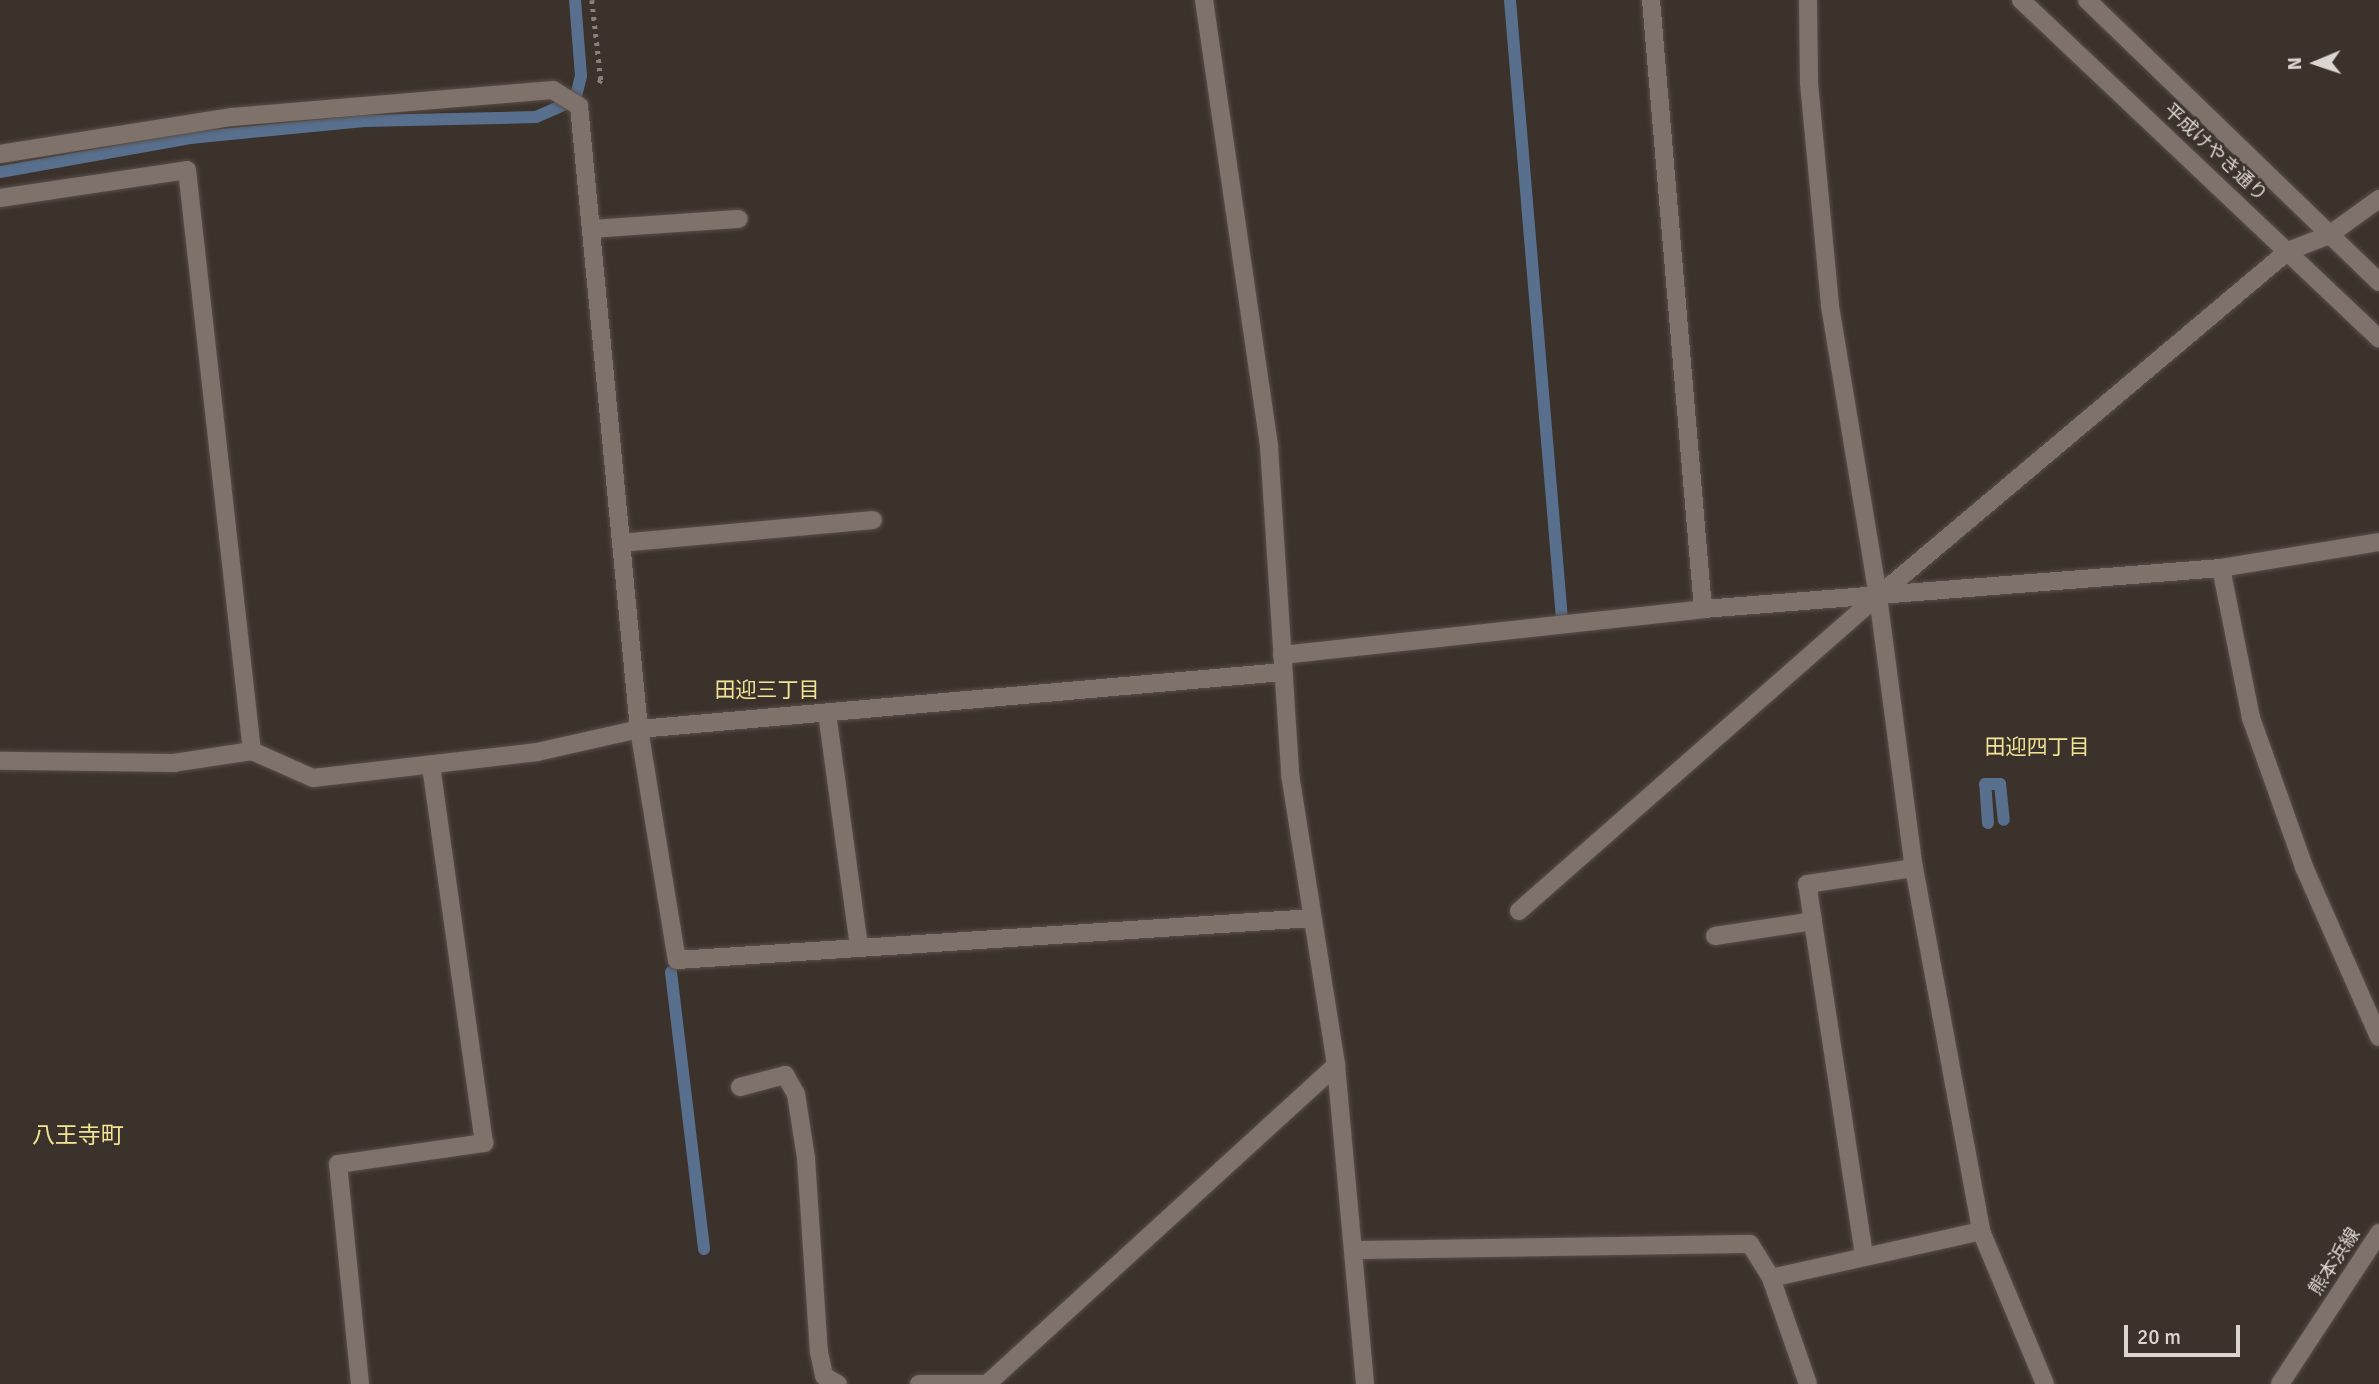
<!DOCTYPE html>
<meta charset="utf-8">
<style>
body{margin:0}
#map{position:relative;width:2379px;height:1384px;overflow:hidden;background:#3c322c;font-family:Signika,"Noto Sans JP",sans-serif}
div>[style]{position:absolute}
.stream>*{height:12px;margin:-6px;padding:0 6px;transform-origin:6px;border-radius:6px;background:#58708e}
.path>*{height:4.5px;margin-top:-2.25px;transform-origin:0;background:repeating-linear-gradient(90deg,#88807b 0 3.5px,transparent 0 8.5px)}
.roads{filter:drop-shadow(0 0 2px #574e49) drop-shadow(0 0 2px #574e49)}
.minor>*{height:18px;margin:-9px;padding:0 9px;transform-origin:9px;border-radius:9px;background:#7e726b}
.tertiary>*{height:18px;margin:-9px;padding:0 9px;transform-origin:9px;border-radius:9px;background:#7e726b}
.secondary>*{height:18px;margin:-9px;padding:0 9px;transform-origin:9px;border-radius:9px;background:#7e726b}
span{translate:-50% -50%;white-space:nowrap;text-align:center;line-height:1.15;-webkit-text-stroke:5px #3c322c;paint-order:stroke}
.street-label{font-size:19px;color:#dbd5d1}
.neighbourhood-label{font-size:21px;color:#f1e394}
.quarter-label{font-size:23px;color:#f1e394}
.north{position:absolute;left:2281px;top:28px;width:70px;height:70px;-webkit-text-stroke:5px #3c322c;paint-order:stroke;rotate:268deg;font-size:19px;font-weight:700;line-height:28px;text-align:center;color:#dbd5d1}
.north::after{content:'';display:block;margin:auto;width:24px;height:32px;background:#dbd5d1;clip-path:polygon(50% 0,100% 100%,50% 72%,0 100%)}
.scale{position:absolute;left:2124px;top:1325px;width:116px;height:32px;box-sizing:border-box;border:4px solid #dbd5d1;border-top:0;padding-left:9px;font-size:21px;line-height:24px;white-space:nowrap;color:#dbd5d1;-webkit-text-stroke:5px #3c322c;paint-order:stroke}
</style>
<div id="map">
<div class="stream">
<i style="left:1510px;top:0;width:621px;rotate:85.2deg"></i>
<i style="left:0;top:172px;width:193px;rotate:-10.1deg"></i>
<i style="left:190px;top:138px;width:175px;rotate:-5.6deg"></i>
<i style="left:364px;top:121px;width:172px;rotate:-1.3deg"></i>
<i style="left:536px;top:117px;width:43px;rotate:-23.6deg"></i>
<i style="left:575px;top:100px;width:25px;rotate:-76deg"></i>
<i style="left:581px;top:76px;width:76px;rotate:-94.5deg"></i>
<i style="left:1988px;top:823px;width:39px;rotate:-94deg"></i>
<i style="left:1985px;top:784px;width:15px"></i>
<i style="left:2000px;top:784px;width:36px;rotate:84deg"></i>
<i style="left:671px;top:972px;width:279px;rotate:83.2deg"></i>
</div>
<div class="path">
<i style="left:592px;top:0;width:81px;rotate:83.6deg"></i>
<i style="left:601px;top:80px;width:6px;rotate:121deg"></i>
</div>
<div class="roads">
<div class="minor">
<i style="left:1204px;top:0;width:451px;rotate:81.7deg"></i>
<i style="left:1269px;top:446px;width:329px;rotate:86.3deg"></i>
<i style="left:1290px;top:774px;width:295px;rotate:81deg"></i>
<i style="left:1336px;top:1065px;width:320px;rotate:84.8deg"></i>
<i style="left:1651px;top:0;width:611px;rotate:85.12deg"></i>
<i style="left:1808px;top:0;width:83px;rotate:89.3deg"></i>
<i style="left:1809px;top:83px;width:224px;rotate:84.6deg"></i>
<i style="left:1830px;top:306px;width:294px;rotate:80.6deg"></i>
<i style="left:1878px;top:596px;width:274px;rotate:82.5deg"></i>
<i style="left:1914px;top:868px;width:369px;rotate:79.5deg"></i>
<i style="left:1981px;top:1231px;width:166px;rotate:67.3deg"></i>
<i style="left:0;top:154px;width:235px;rotate:-9.1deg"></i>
<i style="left:232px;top:117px;width:322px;rotate:-4.8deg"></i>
<i style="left:553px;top:90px;width:31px;rotate:32deg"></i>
<i style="left:579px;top:106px;width:626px;rotate:84.5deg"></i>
<i style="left:639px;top:729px;width:234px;rotate:80.7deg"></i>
<i style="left:677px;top:960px;width:636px;rotate:-3.78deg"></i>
<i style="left:0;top:198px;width:189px;rotate:-8.5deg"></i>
<i style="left:187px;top:170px;width:585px;rotate:83.62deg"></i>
<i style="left:252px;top:751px;width:79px;rotate:171.3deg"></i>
<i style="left:174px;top:763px;width:174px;rotate:-179.3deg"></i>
<i style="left:591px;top:229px;width:148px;rotate:-3.9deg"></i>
<i style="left:621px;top:543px;width:253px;rotate:-5.2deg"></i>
<i style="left:2221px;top:568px;width:153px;rotate:78.7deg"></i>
<i style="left:2251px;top:718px;width:158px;rotate:70.4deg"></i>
<i style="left:2304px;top:867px;width:186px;rotate:66.2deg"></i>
<i style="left:1282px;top:655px;width:424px;rotate:-6.2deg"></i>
<i style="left:1703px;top:609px;width:520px;rotate:-4.53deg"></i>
<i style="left:2221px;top:568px;width:160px;rotate:-9.3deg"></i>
<i style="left:827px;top:713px;width:236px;rotate:82.2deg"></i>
<i style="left:252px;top:751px;width:67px;rotate:23.9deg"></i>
<i style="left:313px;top:778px;width:226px;rotate:-6.6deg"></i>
<i style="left:537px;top:752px;width:105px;rotate:-12.7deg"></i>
<i style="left:639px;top:729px;width:647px;rotate:-5.06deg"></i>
<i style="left:1519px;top:911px;width:478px;rotate:-41.3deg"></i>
<i style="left:1878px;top:596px;width:536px;rotate:-40.08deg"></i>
<i style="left:2288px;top:251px;width:44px;rotate:-21.3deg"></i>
<i style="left:2329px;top:235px;width:62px;rotate:-35.8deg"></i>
<i style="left:1715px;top:936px;width:99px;rotate:-8.7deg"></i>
<i style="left:740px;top:1087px;width:47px;rotate:-14.9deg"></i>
<i style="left:785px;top:1075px;width:22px;rotate:60deg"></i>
<i style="left:796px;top:1094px;width:65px;rotate:81.1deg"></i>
<i style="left:806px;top:1158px;width:194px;rotate:86.2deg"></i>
<i style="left:819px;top:1352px;width:25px;rotate:78deg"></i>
<i style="left:824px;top:1376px;width:16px;rotate:30deg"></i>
<i style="left:1354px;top:1250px;width:396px;rotate:-0.9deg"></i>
<i style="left:1750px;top:1244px;width:40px;rotate:58deg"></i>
<i style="left:1771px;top:1278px;width:215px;rotate:-12.6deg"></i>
<i style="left:1864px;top:1255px;width:375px;rotate:-98.7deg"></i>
<i style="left:1807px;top:884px;width:108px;rotate:-8.5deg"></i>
<i style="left:1771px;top:1278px;width:112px;rotate:70.8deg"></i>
<i style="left:360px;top:1384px;width:221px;rotate:-95.7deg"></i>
<i style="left:338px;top:1164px;width:148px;rotate:-8.2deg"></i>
<i style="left:484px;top:1143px;width:382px;rotate:-98deg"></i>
<i style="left:919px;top:1384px;width:69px"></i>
<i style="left:987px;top:1384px;width:473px;rotate:-42.4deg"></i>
</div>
<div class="tertiary">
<i style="left:2021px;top:0;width:493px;rotate:43.4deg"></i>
<i style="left:2087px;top:0;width:406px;rotate:44deg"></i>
</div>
<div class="secondary">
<i style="left:2280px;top:1384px;width:181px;rotate:-56.7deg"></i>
</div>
</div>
<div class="street-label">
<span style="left:2215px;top:153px;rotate:43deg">平成けやき通り</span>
<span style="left:2335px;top:1262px;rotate:-57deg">熊本浜線</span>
</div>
<div class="neighbourhood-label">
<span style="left:767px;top:690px">田迎三丁目</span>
<span style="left:2037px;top:747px">田迎四丁目</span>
</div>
<div class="quarter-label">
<span style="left:78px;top:1136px">八王寺町</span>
</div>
<div class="north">N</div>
<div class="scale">20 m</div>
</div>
